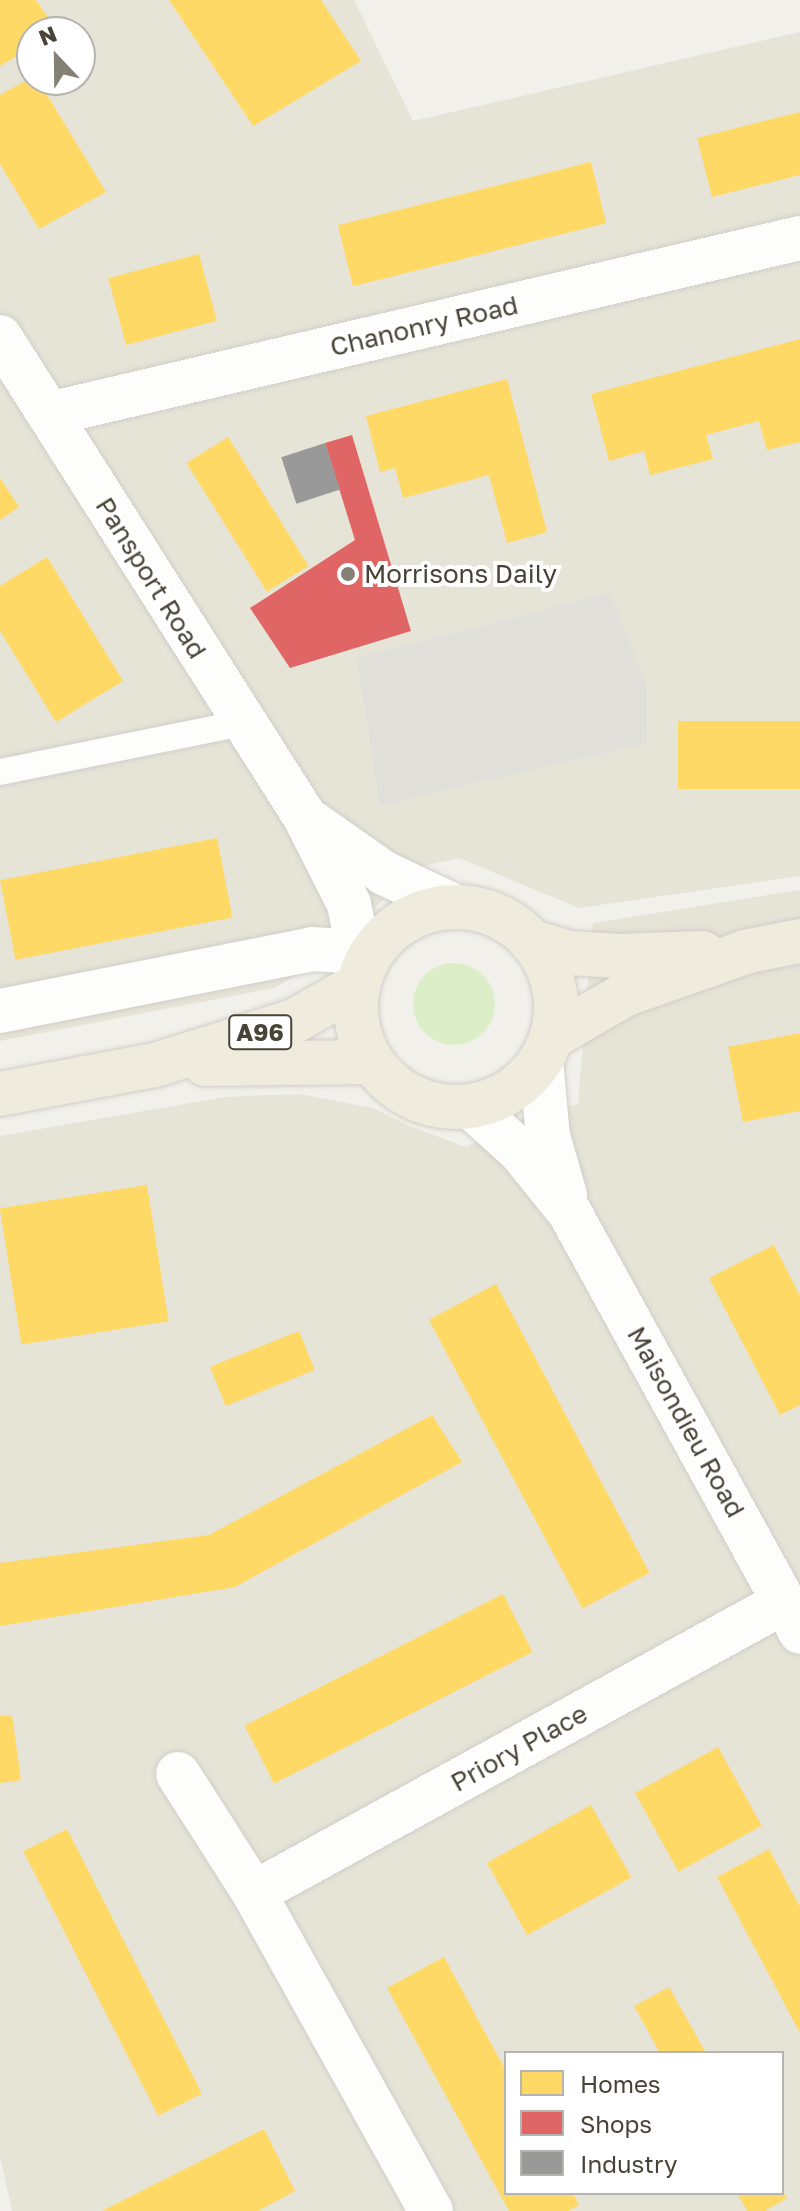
<!DOCTYPE html>
<style>
body{margin:0}
#map{position:relative;width:800px;height:2211px;overflow:hidden;background:#f2f0ea;font-family:"Golos Text",sans-serif}
div>[style]{position:absolute}
.residential>*{inset:0;background:#e6e3d7}
.green>*{inset:0;background:#dbeec8}
.round{border-radius:50%}
.parking>*{inset:0;background:#e1dfda}
.homes>*{inset:0;background:#ffd966;transform-origin:0 0}
.shops>*{inset:0;background:#e06666}
.industry>*{inset:0;background:#999;transform-origin:0 0}
.roads{filter:drop-shadow(0 0 2px #d0cec8) drop-shadow(0 0 2px #d0cec8)}
.service>*{height:26px;margin:-13px;padding:0 13px;transform-origin:13px;border-radius:13px;background:#fdfdfc}
.minor>*{height:44px;margin:-22px;padding:0 22px;transform-origin:22px;border-radius:22px;background:#fdfdfc}
.tertiary>*{height:44px;margin:-22px;padding:0 22px;transform-origin:22px;border-radius:22px;background:#fdfdfc}
.trunk>*{height:44px;margin:-22px;padding:0 22px;transform-origin:22px;border-radius:22px;background:#efecde}
.trunk>.ring{margin:-22px;padding:0;box-sizing:content-box;background:none;border:44px solid #efecde;border-radius:50%}
.dots>*{width:22px;height:22px;translate:-50% -50%;box-sizing:border-box;border:4px solid #fff;border-radius:50%}
span{translate:-50% -50%;white-space:nowrap;text-align:center;line-height:1.15;-webkit-text-stroke:8px #fff;paint-order:stroke}
.shield-label span{padding:2px 6px;background:#fff;border:2px solid;border-radius:6px;-webkit-text-stroke-width:0}
.shield-label{font-size:24px;color:#484336;font-weight:700}
.street-label{font-size:26px;color:#484336}
.poi-label{font-size:26px;color:#484336}
.left{translate:0 -50%;text-align:left}
.legend{position:absolute;left:504px;top:2051px;width:280px;height:144px;box-sizing:border-box;background:#fff;border:2px solid #b6b4af;margin:0;padding:10px 14px;list-style:none;font-size:24px;color:#484336}
.legend li{display:flex;align-items:center;gap:16px;height:40px}
.legend b{width:40px;border:2px solid #b6b4af}
.north{position:absolute;left:16px;top:16px;width:80px;height:80px;box-sizing:border-box;background:#fff;border:2px solid #b6b4af;border-radius:50%;rotate:338deg;font-size:22px;font-weight:700;line-height:32px;text-align:center;color:#484336}
.north::after{content:'';display:block;margin:auto;width:28px;height:36px;background:#848075;clip-path:polygon(50% 0,100% 100%,50% 72%,0 100%)}
</style>
<div id="map">
<div class="residential">
<i style="clip-path:polygon(evenodd,0 0,354px 0,413px 121px,800px 32px,800px 876px,579px 908px,459px 858px,419px 867px,308px 969px,274px 988px,0 1041px,0 0,32px 32px,80px 32px,80px 80px,32px 80px,32px 32px)"></i>
<i style="clip-path:polygon(evenodd,800px 890px,800px 2211px,12px 2211px,0 2156px,0 1136px,225px 1097px,300px 1094px,373px 1108px,409px 1126px,466px 1147px,530px 1115px,578px 1104px,593px 923px,800px 890px,506px 2053px,782px 2053px,782px 2193px,506px 2193px,506px 2053px)"></i>
</div>
<div class="green">
<i class="round" style="left:413px;top:963px;width:82px;height:82px"></i>
</div>
<div class="parking">
<i style="clip-path:polygon(610px 593px,646px 684px,647px 743px,380px 805px,357px 658px)"></i>
</div>
<div class="homes">
<i style="clip-path:polygon(0 0,36px 0,58px 31px,32px 32px,32px 47px,0 66px)"></i>
<i style="clip-path:polygon(169px 0,321px 0,361px 61px,253px 126px)"></i>
<i style="clip-path:polygon(32px 77px,38px 80px,106px 192px,39px 229px,0 164px,0 95px)"></i>
<i style="clip-path:polygon(800px 112px,800px 175px,712px 197px,697px 138px)"></i>
<i style="left:591px;top:162px;width:63px;height:261px;rotate:76deg"></i>
<i style="left:199px;top:254px;width:69px;height:94px;rotate:75deg"></i>
<i style="clip-path:polygon(800px 339px,800px 442px,767px 450px,759px 421px,706px 435px,713px 459px,650px 475px,644px 451px,609px 461px,591px 394px)"></i>
<i style="clip-path:polygon(507px 379px,547px 532px,507px 543px,489px 475px,403px 498px,395px 468px,380px 472px,366px 416px)"></i>
<i style="left:228px;top:437px;width:152px;height:49px;rotate:58deg"></i>
<i style="clip-path:polygon(0 478px,19px 507px,0 520px)"></i>
<i style="clip-path:polygon(47px 557px,123px 681px,56px 722px,0 631px,0 586px)"></i>
<i style="left:800px;top:721px;width:68px;height:122px;rotate:90deg"></i>
<i style="left:217px;top:838px;width:81px;height:221px;rotate:79deg"></i>
<i style="clip-path:polygon(800px 1033px,800px 1111px,743px 1122px,728px 1047px)"></i>
<i style="left:147px;top:1185px;width:138px;height:149px;rotate:81deg"></i>
<i style="clip-path:polygon(774px 1245px,800px 1296px,800px 1405px,780px 1415px,709px 1278px)"></i>
<i style="left:496px;top:1284px;width:327px;height:76px;rotate:62deg"></i>
<i style="left:299px;top:1331px;width:42px;height:96px;rotate:68deg"></i>
<i style="clip-path:polygon(432px 1415px,462px 1462px,235px 1587px,0 1626px,0 1563px,209px 1535px)"></i>
<i style="left:503px;top:1594px;width:65px;height:290px;rotate:63deg"></i>
<i style="clip-path:polygon(12px 1715px,21px 1780px,0 1783px,0 1716px)"></i>
<i style="left:718px;top:1747px;width:90px;height:95px;rotate:61deg"></i>
<i style="left:591px;top:1805px;width:83px;height:119px;rotate:61deg"></i>
<i style="left:67px;top:1829px;width:297px;height:49px;rotate:63deg"></i>
<i style="clip-path:polygon(769px 1849px,800px 1907px,800px 2033px,717px 1877px)"></i>
<i style="clip-path:polygon(444px 1957px,506px 2071px,506px 2193px,573px 2193px,579px 2205px,568px 2211px,509px 2211px,387px 1988px)"></i>
<i style="clip-path:polygon(669px 1987px,706px 2053px,660px 2053px,634px 2006px)"></i>
<i style="clip-path:polygon(264px 2129px,295px 2191px,258px 2211px,102px 2211px)"></i>
<i style="clip-path:polygon(737px 2193px,784px 2193px,787px 2198px,765px 2211px,747px 2211px)"></i>
</div>
<div class="shops">
<i style="clip-path:polygon(352px 435px,411px 631px,290px 668px,250px 608px,355px 540px,325px 443px)"></i>
</div>
<div class="industry">
<i style="left:325px;top:443px;width:49px;height:46px;rotate:72deg"></i>
</div>
<div class="roads">
<div class="service">
<i style="left:0;top:772px;width:247px;rotate:-11.4deg"></i>
</div>
<div class="minor">
<i style="left:49px;top:414px;width:771px;rotate:-13.19deg"></i>
<i style="left:0;top:1011px;width:318px;rotate:-11.2deg"></i>
<i style="left:312px;top:949px;width:48px;rotate:3.6deg"></i>
<i style="left:178px;top:1774px;width:141px;rotate:57.4deg"></i>
<i style="left:431px;top:2211px;width:364px;rotate:-119.1deg"></i>
<i style="left:254px;top:1893px;width:605px;rotate:-28.77deg"></i>
</div>
<div class="tertiary">
<i style="left:0;top:337px;width:569px;rotate:57.57deg"></i>
<i style="left:305px;top:817px;width:97px;rotate:63.2deg"></i>
<i style="left:349px;top:904px;width:68px;rotate:79deg"></i>
<i style="left:310px;top:821px;width:90px;rotate:35.1deg"></i>
<i style="left:384px;top:873px;width:80px;rotate:25.3deg"></i>
<i style="left:541px;top:1061px;width:75px;rotate:84.7deg"></i>
<i style="left:548px;top:1136px;width:61px;rotate:73.9deg"></i>
<i style="left:471px;top:1107px;width:66px;rotate:41.9deg"></i>
<i style="left:520px;top:1151px;width:80px;rotate:51.1deg"></i>
<i style="left:570px;top:1213px;width:478px;rotate:61.2deg"></i>
</div>
<div class="trunk">
<i class="ring" style="left:356px;top:907px;width:156px;height:156px"></i>
<i style="left:532px;top:942px;width:40px;rotate:16deg"></i>
<i style="left:570px;top:953px;width:49px;rotate:3.5deg"></i>
<i style="left:619px;top:956px;width:84px;rotate:-2deg"></i>
<i style="left:552px;top:1037px;width:86px;rotate:-30.2deg"></i>
<i style="left:626px;top:994px;width:130px;rotate:-19.3deg"></i>
<i style="left:749px;top:951px;width:52px;rotate:-11.1deg"></i>
<i style="left:205px;top:1064px;width:166px;rotate:-0.7deg"></i>
<i style="left:0;top:1094px;width:158px;rotate:-10.6deg"></i>
<i style="left:155px;top:1065px;width:107px;rotate:-17.4deg"></i>
<i style="left:257px;top:1033px;width:41px;rotate:-18.4deg"></i>
<i style="left:296px;top:1020px;width:71px;rotate:-29.4deg"></i>
</div>
</div>
<div class="dots">
<i style="left:348px;top:574px;background:#848075"></i>
</div>
<div class="shield-label">
<span style="left:260px;top:1032px">A96</span>
</div>
<div class="street-label">
<span style="left:424px;top:326px;rotate:-13deg">Chanonry Road</span>
<span style="left:151px;top:578px;rotate:58deg">Pansport Road</span>
<span style="left:686px;top:1422px;rotate:61deg">Maisondieu Road</span>
<span style="left:519px;top:1748px;rotate:-29deg">Priory Place</span>
</div>
<div class="poi-label">
<span class="left" style="left:364px;top:574px">Morrisons Daily</span>
</div>
<ul class="legend">
<li><b style="height:22px;background:#ffd966"></b>Homes</li>
<li><b style="height:22px;background:#e06666"></b>Shops</li>
<li><b style="height:22px;background:#999"></b>Industry</li>
</ul>
<div class="north">N</div>
</div>
